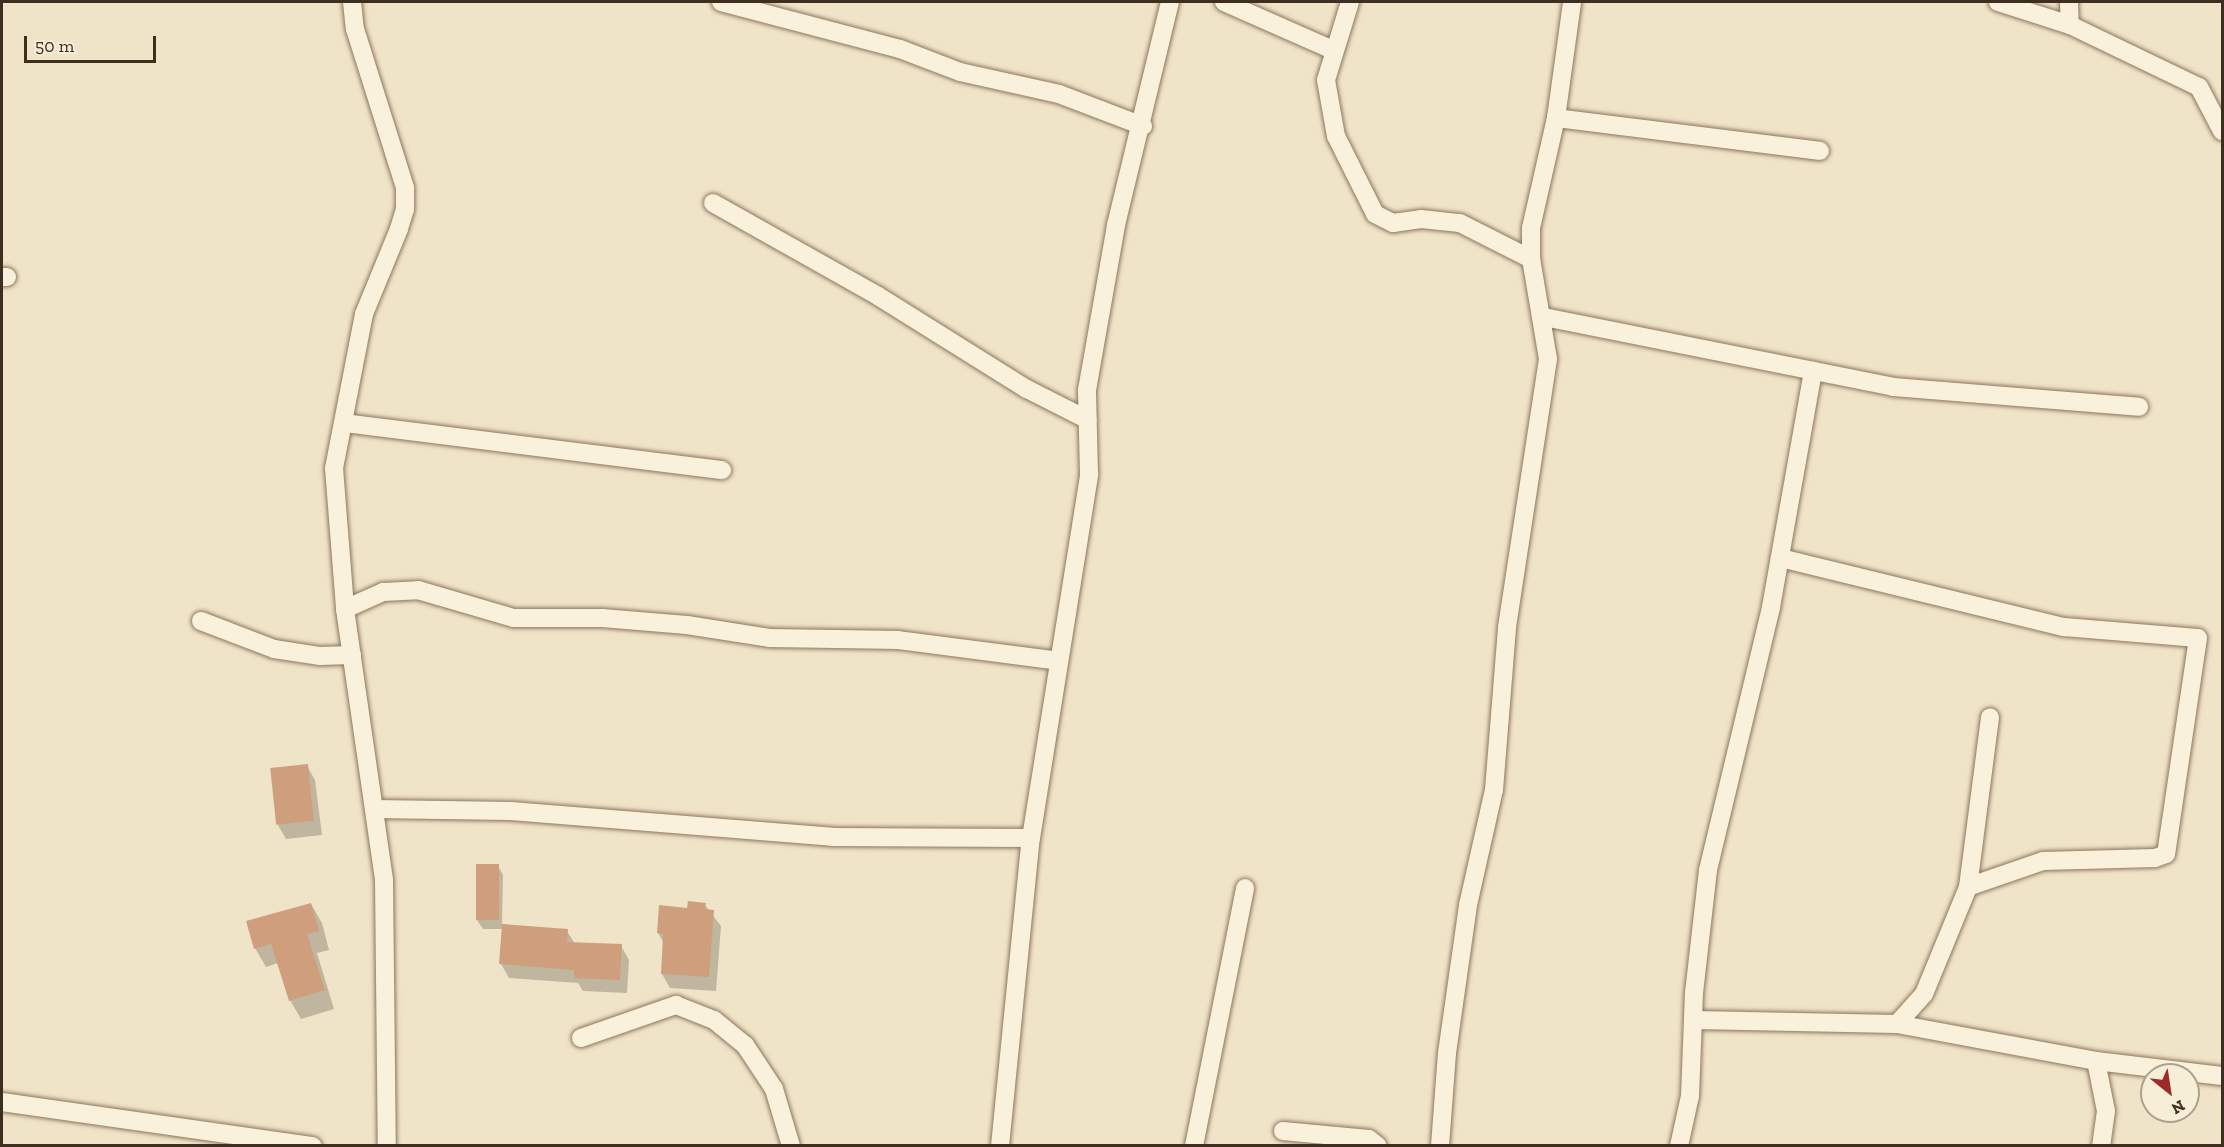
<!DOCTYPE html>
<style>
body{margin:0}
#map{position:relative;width:2224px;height:1147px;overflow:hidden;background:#f0e4c8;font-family:"Zilla Slab",serif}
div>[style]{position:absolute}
.shadow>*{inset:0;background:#0003}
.building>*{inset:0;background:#cf9f7d;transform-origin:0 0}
.roads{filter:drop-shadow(0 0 2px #8d765c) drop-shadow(0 0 2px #8d765c)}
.street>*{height:18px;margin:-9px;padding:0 9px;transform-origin:9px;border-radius:9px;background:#faf1dc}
span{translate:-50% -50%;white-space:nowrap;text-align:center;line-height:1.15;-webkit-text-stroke:6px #f7eed8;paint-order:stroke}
.frame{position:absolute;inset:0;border:3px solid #3d2e20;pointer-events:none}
.north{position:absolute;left:2140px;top:1063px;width:60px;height:60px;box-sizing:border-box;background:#f7eed8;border:2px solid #ada18e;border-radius:50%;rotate:150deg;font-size:16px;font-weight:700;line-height:24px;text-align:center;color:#3d2e20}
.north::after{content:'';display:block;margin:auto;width:21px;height:27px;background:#9e2a2b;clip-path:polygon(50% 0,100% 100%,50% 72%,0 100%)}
.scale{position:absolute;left:24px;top:36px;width:132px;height:27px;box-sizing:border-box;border:3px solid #3d2e20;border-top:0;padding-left:8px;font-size:18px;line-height:21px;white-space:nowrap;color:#3d2e20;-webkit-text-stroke:4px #f7eed8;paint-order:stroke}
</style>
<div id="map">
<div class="shadow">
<i style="clip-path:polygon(307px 766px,315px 780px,322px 835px,286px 839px,278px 825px)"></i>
<i style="clip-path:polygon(498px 866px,503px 875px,502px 926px,567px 931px,575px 944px,621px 946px,629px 960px,627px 993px,583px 991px,578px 983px,509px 978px,501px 964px,504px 929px,483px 929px,477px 920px)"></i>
<i style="clip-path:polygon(311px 904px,322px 923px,329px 950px,317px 953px,334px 1009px,301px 1019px,290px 1000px,278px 963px,266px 967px,255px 948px)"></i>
<i style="clip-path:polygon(705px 905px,721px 926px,716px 991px,670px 988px,662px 974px,664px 943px,658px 933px,688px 909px)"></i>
</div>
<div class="building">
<i style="left:308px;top:764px;width:57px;height:38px;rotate:84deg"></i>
<i style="left:476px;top:864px;width:23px;height:56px"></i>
<i style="clip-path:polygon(688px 901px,706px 903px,705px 909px,714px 910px,709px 977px,661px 974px,663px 934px,657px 933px,659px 905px,687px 908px)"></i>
<i style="clip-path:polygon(311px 903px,319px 931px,307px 934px,325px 990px,289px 1001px,271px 944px,254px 949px,246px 921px)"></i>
<i style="clip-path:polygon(502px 924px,568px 929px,567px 942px,622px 944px,620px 980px,574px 978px,574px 970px,499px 964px)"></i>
</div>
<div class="roads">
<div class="street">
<i style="left:352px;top:2px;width:27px;rotate:84deg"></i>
<i style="left:355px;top:29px;width:167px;rotate:72.5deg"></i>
<i style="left:405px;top:188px;width:21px;rotate:90deg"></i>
<i style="left:405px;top:209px;width:21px;rotate:107deg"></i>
<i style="left:399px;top:229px;width:92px;rotate:112.4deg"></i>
<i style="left:364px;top:314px;width:157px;rotate:101deg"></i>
<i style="left:334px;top:468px;width:141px;rotate:85.5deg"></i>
<i style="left:345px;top:609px;width:274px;rotate:81.8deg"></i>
<i style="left:384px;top:880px;width:266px;rotate:89.4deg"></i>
<i style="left:721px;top:2px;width:185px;rotate:14.7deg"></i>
<i style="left:900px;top:49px;width:64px;rotate:21deg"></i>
<i style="left:960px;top:72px;width:101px;rotate:12.5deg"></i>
<i style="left:1059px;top:94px;width:90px;rotate:20.9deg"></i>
<i style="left:1224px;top:2px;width:119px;rotate:23.8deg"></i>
<i style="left:1350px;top:2px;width:82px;rotate:107.1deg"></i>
<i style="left:1326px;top:80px;width:57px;rotate:79.9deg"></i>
<i style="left:1336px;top:136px;width:87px;rotate:63.4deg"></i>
<i style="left:1375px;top:214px;width:20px;rotate:27deg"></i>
<i style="left:1393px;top:223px;width:28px;rotate:-8deg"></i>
<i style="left:1421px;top:219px;width:39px;rotate:6deg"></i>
<i style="left:1460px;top:223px;width:80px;rotate:26.9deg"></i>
<i style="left:1998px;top:2px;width:76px;rotate:17.7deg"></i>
<i style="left:2070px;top:25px;width:143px;rotate:25.7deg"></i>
<i style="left:2199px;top:87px;width:50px;rotate:62.4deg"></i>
<i style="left:2069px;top:2px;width:23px;rotate:88deg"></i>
<i style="left:1556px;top:118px;width:266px;rotate:7.1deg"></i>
<i style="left:713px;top:203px;width:189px;rotate:29.4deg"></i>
<i style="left:878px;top:296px;width:176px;rotate:32deg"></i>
<i style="left:1027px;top:389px;width:68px;rotate:26.9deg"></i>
<i style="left:2px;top:277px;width:5px"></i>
<i style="left:1544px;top:317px;width:356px;rotate:11.3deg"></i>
<i style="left:1893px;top:387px;width:247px;rotate:4.6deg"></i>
<i style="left:344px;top:423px;width:381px;rotate:7.1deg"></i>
<i style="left:1780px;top:558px;width:292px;rotate:13.7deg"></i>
<i style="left:2064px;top:627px;width:134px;rotate:4.7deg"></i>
<i style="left:2198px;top:638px;width:218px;rotate:98.4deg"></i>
<i style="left:2166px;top:854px;width:12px;rotate:160deg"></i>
<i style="left:2155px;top:858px;width:112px;rotate:178.5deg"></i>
<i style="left:2043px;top:861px;width:79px;rotate:160.9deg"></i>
<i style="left:345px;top:609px;width:42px;rotate:-24.1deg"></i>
<i style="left:383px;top:592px;width:35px;rotate:-3deg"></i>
<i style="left:418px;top:590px;width:100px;rotate:16.3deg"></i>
<i style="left:514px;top:618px;width:88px"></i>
<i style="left:602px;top:618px;width:85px;rotate:4.7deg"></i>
<i style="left:687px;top:625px;width:83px;rotate:9deg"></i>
<i style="left:769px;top:638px;width:129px;rotate:0.9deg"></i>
<i style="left:898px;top:640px;width:162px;rotate:7.4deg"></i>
<i style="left:201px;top:621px;width:78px;rotate:21deg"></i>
<i style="left:274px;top:649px;width:47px;rotate:8.7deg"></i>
<i style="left:320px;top:656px;width:32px;rotate:-2deg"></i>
<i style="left:374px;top:809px;width:137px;rotate:0.8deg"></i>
<i style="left:511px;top:811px;width:322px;rotate:4.6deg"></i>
<i style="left:832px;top:837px;width:199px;rotate:0.3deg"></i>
<i style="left:1694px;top:1020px;width:203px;rotate:1.1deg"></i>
<i style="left:1897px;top:1024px;width:202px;rotate:10.5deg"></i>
<i style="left:2096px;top:1061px;width:51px;rotate:78.7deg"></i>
<i style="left:2106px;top:1111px;width:35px;rotate:98deg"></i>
<i style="left:1897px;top:1024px;width:40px;rotate:-48deg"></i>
<i style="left:1924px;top:994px;width:116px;rotate:-67.6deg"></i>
<i style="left:1968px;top:887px;width:171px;rotate:-82.6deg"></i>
<i style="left:581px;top:1038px;width:101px;rotate:-19.2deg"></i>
<i style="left:676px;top:1005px;width:41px;rotate:21.5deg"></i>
<i style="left:714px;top:1020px;width:40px;rotate:39deg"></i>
<i style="left:745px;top:1045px;width:53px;rotate:56.6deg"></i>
<i style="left:774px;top:1089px;width:59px;rotate:73.4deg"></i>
<i style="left:2096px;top:1061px;width:127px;rotate:6.8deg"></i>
<i style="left:2px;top:1102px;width:314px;rotate:8.1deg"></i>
<i style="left:1283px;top:1131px;width:86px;rotate:5.3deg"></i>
<i style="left:1369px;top:1139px;width:11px;rotate:38deg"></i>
<i style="left:1000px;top:1146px;width:310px;rotate:-84.3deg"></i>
<i style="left:1031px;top:838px;width:369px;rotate:-80.9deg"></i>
<i style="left:1089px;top:474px;width:84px;rotate:-91.4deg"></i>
<i style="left:1087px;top:390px;width:168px;rotate:-80deg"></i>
<i style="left:1116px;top:225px;width:229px;rotate:-76.4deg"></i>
<i style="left:1194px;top:1146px;width:263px;rotate:-78.8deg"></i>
<i style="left:1440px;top:1146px;width:93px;rotate:-85.7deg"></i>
<i style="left:1447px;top:1053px;width:149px;rotate:-81.9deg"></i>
<i style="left:1468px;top:905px;width:118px;rotate:-77.3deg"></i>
<i style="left:1494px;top:790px;width:164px;rotate:-85.4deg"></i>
<i style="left:1507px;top:627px;width:271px;rotate:-81.3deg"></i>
<i style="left:1548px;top:359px;width:101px;rotate:-99.6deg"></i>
<i style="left:1531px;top:259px;width:31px;rotate:-90deg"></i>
<i style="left:1531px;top:228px;width:113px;rotate:-77.2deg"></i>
<i style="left:1556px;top:118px;width:117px;rotate:-82.1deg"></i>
<i style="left:1679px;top:1146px;width:51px;rotate:-77.6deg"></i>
<i style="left:1690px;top:1096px;width:103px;rotate:-87.8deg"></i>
<i style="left:1694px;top:993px;width:124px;rotate:-83.5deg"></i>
<i style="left:1708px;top:870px;width:270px;rotate:-76.5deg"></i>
<i style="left:1771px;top:607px;width:240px;rotate:-79.9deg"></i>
</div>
</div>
<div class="frame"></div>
<div class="north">N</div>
<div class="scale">50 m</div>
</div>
